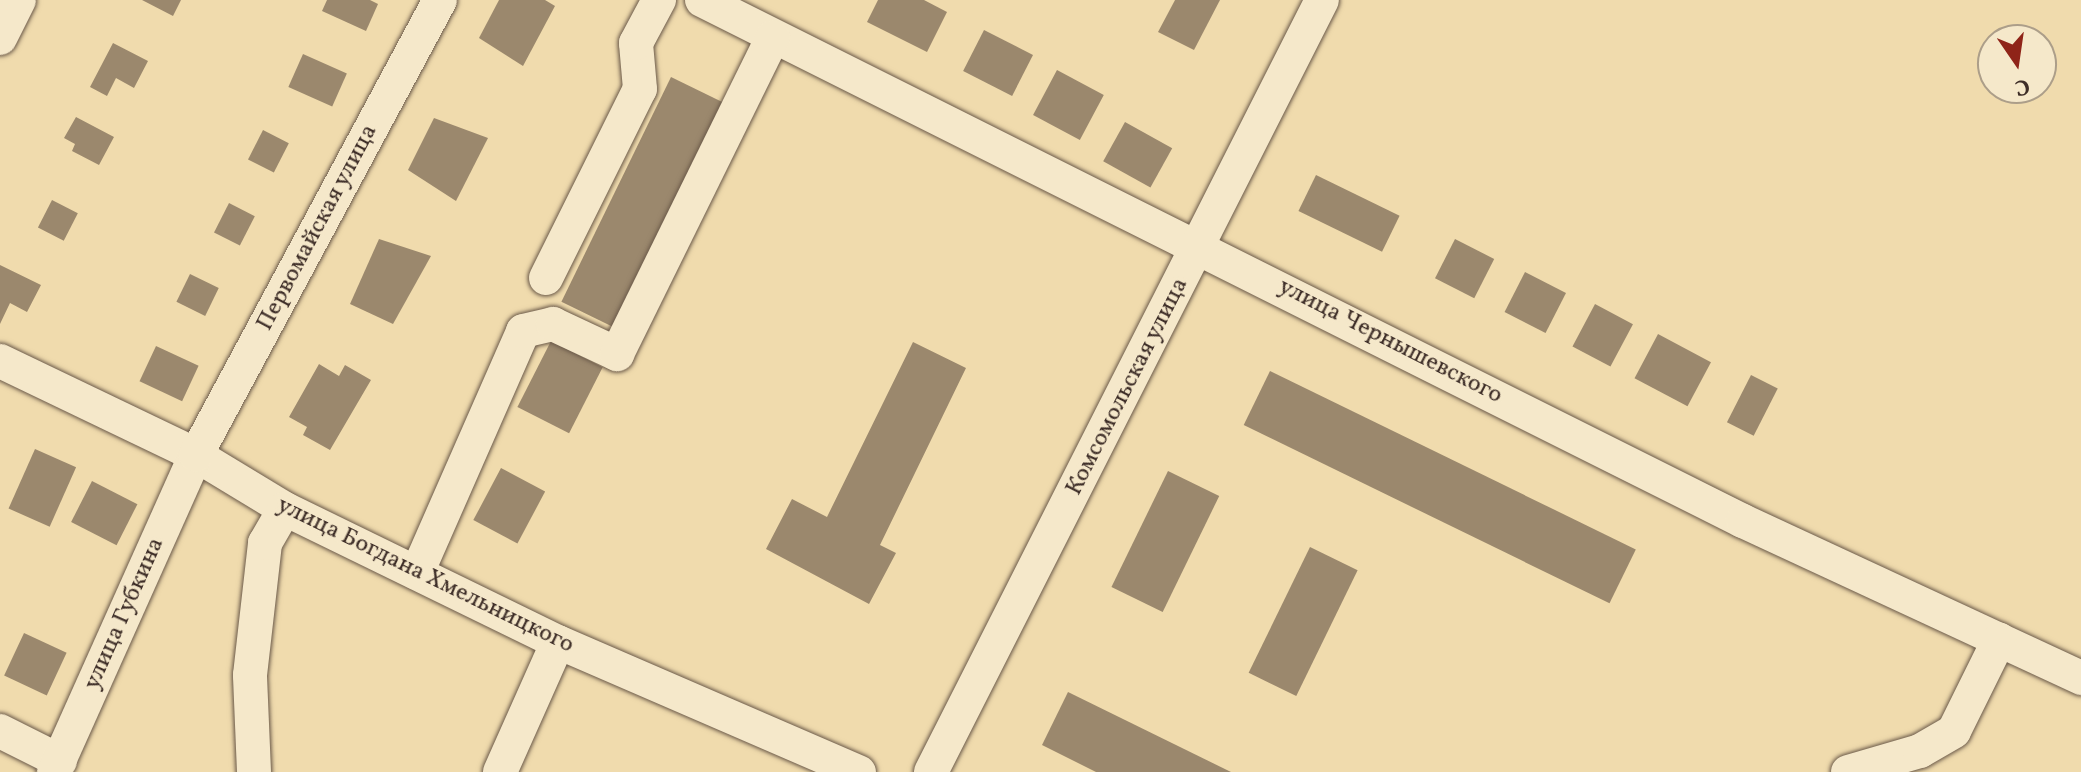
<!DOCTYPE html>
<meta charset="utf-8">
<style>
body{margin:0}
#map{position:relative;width:2081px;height:772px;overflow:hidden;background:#f0dbad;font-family:Vollkorn,serif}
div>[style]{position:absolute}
.building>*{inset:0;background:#9b886d;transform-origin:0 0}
.roads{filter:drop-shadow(0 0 2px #6a5949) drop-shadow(0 0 2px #6a5949)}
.minor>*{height:34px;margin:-17px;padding:0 17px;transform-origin:17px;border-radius:17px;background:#f5e8ca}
span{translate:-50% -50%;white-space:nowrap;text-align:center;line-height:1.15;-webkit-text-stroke:6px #f5e8ca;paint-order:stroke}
.street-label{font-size:24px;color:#3e2e28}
.north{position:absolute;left:1977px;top:24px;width:80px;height:80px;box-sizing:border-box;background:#f5e8ca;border:2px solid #ac9e89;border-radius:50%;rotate:167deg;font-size:22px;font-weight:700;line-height:32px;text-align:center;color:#3e2e28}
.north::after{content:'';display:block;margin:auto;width:28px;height:36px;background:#8f2418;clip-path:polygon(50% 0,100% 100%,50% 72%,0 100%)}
</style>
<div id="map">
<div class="building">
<i style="clip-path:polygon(142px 0,181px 0,173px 16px)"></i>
<i style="clip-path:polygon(327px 0,370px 0,378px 4px,366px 31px,322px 11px)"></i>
<i style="clip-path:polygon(499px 0,545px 0,555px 6px,523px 66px,479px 38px)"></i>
<i style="clip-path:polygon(878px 0,924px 0,947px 12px,927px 52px,867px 22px)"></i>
<i style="clip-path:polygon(1175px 0,1220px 0,1194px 50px,1158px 32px)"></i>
<i style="left:984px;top:30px;width:55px;height:46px;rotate:27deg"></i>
<i style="clip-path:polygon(113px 43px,148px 61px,134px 88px,116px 78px,107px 96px,90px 87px)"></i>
<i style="left:303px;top:54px;width:48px;height:36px;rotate:24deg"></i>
<i style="left:1057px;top:70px;width:53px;height:51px;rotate:28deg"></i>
<i style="left:671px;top:77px;width:61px;height:250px;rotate:26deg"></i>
<i style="clip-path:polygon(76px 117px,114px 137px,99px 165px,72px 151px,75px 144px,64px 138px)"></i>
<i style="clip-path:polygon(434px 118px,488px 138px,456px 201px,408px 170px)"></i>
<i style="left:1125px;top:122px;width:54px;height:45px;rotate:29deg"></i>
<i style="left:263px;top:130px;width:29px;height:33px;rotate:27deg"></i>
<i style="left:1316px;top:175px;width:93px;height:40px;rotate:26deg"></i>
<i style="left:52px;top:200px;width:29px;height:31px;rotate:27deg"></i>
<i style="left:229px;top:203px;width:29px;height:33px;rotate:27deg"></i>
<i style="clip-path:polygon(379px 239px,431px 256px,393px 324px,350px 304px)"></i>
<i style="left:1455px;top:239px;width:44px;height:44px;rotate:27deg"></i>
<i style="clip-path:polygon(0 265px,41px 285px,27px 312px,10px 303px,0 324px)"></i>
<i style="left:1525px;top:272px;width:46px;height:45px;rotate:27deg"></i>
<i style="left:190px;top:274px;width:32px;height:31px;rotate:26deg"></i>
<i style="left:1595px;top:304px;width:43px;height:48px;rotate:28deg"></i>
<i style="left:1658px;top:334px;width:60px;height:50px;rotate:28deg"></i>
<i style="left:551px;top:341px;width:58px;height:74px;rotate:27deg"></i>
<i style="clip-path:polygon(913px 342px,966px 368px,880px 545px,896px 553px,869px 604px,766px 549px,792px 499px,827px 517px)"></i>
<i style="left:156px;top:346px;width:47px;height:39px;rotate:25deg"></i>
<i style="clip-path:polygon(319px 364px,339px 376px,345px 365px,371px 380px,330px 450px,303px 435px,307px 427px,289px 417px)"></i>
<i style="left:1270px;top:371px;width:407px;height:60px;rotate:26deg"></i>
<i style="left:1751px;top:375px;width:30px;height:53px;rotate:27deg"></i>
<i style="left:35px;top:449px;width:45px;height:65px;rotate:24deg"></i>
<i style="left:501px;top:468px;width:50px;height:59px;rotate:28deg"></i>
<i style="left:1168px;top:471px;width:57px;height:129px;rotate:26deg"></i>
<i style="left:92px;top:481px;width:51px;height:46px;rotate:27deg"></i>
<i style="left:1310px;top:547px;width:53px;height:140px;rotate:26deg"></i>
<i style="left:24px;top:633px;width:47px;height:47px;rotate:25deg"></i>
<i style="clip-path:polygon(1068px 692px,1231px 772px,1096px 772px,1042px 745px)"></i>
</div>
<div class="roads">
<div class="minor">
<i style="left:702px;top:0;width:1164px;rotate:26.59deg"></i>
<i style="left:1743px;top:521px;width:373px;rotate:24.9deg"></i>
<i style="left:0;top:38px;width:42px;rotate:-63.4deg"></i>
<i style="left:546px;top:278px;width:211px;rotate:-63.6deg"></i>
<i style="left:640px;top:89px;width:46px;rotate:-95deg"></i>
<i style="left:636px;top:43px;width:49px;rotate:-61.9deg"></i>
<i style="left:0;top:361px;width:217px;rotate:25.6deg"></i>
<i style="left:196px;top:455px;width:104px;rotate:31.2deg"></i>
<i style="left:285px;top:509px;width:304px;rotate:26deg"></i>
<i style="left:558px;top:642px;width:328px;rotate:23.4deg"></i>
<i style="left:417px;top:573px;width:264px;rotate:-66.3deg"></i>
<i style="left:523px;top:331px;width:31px;rotate:-13deg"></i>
<i style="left:553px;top:324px;width:71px;rotate:25.1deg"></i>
<i style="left:617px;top:354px;width:353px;rotate:-63.8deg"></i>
<i style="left:0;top:731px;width:67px;rotate:26.6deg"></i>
<i style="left:54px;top:772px;width:347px;rotate:-65.9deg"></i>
<i style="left:196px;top:455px;width:516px;rotate:-61.8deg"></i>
<i style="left:254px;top:772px;width:97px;rotate:-92.4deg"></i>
<i style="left:250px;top:675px;width:133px;rotate:-83.5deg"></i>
<i style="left:265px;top:543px;width:39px;rotate:-60deg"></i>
<i style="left:500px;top:772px;width:142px;rotate:-66deg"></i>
<i style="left:931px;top:772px;width:865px;rotate:-63.14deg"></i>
<i style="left:1848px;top:772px;width:75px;rotate:-16.3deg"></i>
<i style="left:1920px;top:751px;width:39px;rotate:-30deg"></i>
<i style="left:1954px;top:731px;width:102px;rotate:-63.7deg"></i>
</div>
</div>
<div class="street-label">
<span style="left:318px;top:228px;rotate:-62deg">Первомайская улица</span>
<span style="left:1390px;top:342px;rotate:27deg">улица Чернышевского</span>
<span style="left:1128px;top:387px;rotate:-63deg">Комсомольская улица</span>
<span style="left:425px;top:576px;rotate:26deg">улица Богдана Хмельницкого</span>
<span style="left:125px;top:614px;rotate:-66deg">улица Губкина</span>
</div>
<div class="north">С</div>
</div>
